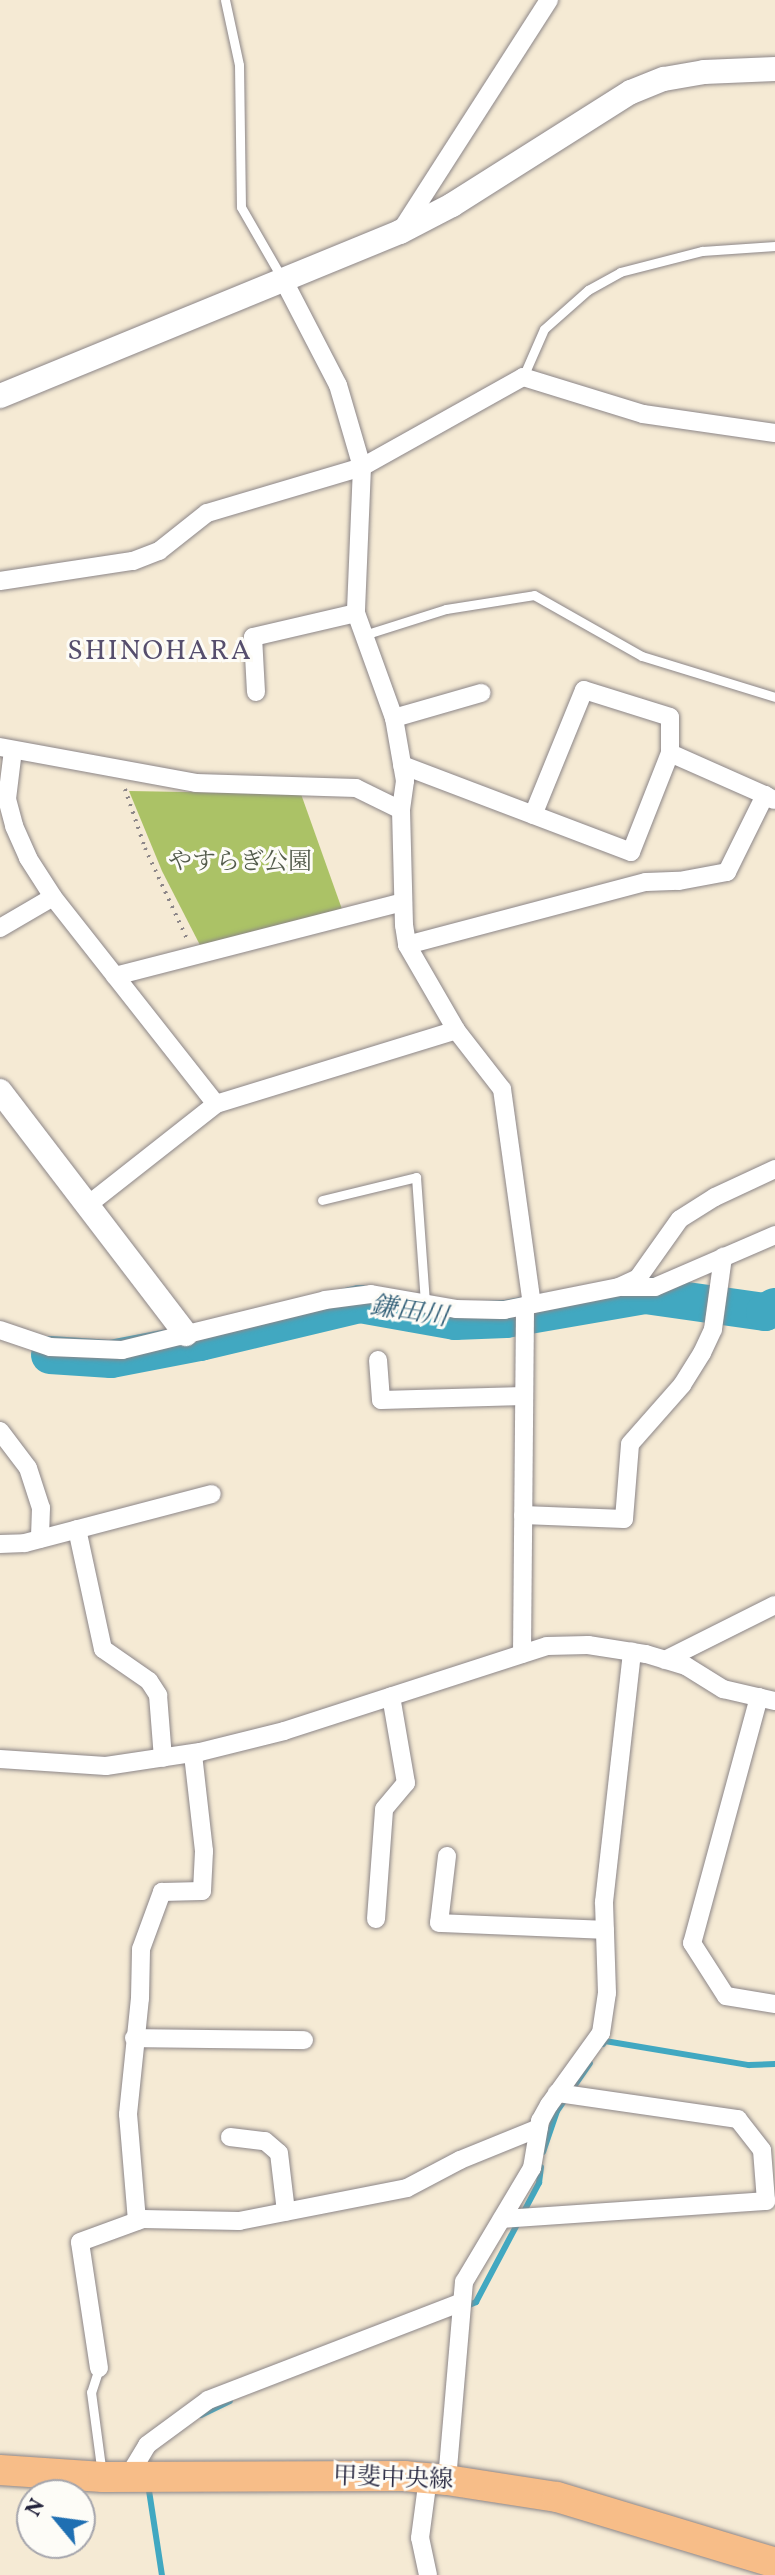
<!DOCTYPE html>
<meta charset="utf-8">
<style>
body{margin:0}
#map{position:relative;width:775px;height:2575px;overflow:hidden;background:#f5ead4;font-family:Vollkorn,"Noto Serif JP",serif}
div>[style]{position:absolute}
.green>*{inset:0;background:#abc266}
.stream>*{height:6px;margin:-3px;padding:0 3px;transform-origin:3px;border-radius:3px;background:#41a8c1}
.river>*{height:38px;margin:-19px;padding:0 19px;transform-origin:19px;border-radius:19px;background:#41a8c1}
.path>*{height:4px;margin-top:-2px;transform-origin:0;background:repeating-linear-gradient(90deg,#8c8688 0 2px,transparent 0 8px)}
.roads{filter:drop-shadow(0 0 2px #8c8688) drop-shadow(0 0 2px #8c8688)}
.service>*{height:9px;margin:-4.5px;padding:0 4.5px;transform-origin:4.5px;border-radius:4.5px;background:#fff}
.minor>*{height:18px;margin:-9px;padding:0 9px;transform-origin:9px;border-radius:9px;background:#fff}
.tertiary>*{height:24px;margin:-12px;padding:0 12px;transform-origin:12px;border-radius:12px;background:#fff}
.primary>*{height:30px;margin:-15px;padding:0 15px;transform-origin:15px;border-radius:15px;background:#f7bd88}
span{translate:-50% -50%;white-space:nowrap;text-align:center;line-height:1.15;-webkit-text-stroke:6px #fdfcf7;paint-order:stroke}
.park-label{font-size:24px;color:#525a4a}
.street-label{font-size:24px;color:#22223b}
.water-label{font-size:26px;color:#305e77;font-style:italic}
.quarter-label{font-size:28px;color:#564e6d;letter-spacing:2px}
.north{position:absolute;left:16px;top:2479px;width:80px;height:80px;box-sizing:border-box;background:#fdfcf7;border:2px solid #a5a5ac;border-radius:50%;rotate:299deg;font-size:22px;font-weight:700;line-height:32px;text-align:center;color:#22223b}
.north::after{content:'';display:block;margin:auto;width:28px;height:36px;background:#1f6fb2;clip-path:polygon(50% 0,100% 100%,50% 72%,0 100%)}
</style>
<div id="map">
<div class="green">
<i style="clip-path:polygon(129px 791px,301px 794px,343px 912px,202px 949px,162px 871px)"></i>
</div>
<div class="stream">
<i style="left:603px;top:2044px;width:4px;rotate:-56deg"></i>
<i style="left:605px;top:2041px;width:146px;rotate:9.5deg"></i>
<i style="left:749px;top:2065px;width:26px;rotate:-2deg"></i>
<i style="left:543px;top:2152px;width:43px;rotate:-71.1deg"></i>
<i style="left:557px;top:2111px;width:58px;rotate:-55.5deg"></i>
<i style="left:467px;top:2306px;width:10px;rotate:-24deg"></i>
<i style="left:476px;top:2302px;width:135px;rotate:-62.1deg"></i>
<i style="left:539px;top:2183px;width:16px;rotate:-83deg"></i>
<i style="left:201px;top:2415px;width:32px;rotate:-26deg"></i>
<i style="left:148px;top:2484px;width:92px;rotate:81.3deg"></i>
</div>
<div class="river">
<i style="left:50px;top:1355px;width:61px;rotate:3.8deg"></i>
<i style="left:111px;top:1359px;width:91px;rotate:-10.8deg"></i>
<i style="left:200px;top:1342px;width:164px;rotate:-13.4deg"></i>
<i style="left:360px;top:1304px;width:97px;rotate:10.1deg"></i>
<i style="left:455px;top:1321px;width:51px;rotate:-2.2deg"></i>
<i style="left:506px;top:1319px;width:141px;rotate:-9.8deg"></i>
<i style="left:645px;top:1295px;width:121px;rotate:8.1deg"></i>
<i style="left:765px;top:1312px;width:11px;rotate:-27deg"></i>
</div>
<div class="path">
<i style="left:125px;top:789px;width:62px;rotate:71.3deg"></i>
<i style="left:145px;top:848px;width:100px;rotate:65.2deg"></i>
</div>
<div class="roads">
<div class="service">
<i style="left:225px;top:0;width:66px;rotate:77.8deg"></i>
<i style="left:239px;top:65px;width:142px;rotate:89.2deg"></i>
<i style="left:241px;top:207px;width:84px;rotate:60.1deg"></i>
<i style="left:523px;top:377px;width:52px;rotate:-66.4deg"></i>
<i style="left:544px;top:329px;width:59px;rotate:-41.6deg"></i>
<i style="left:588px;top:290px;width:37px;rotate:-29deg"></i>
<i style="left:620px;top:272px;width:85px;rotate:-14.4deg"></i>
<i style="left:702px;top:251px;width:73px;rotate:-3.9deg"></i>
<i style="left:364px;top:635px;width:86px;rotate:-17.6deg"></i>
<i style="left:446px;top:609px;width:89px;rotate:-9deg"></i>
<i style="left:534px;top:595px;width:124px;rotate:29.5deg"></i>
<i style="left:642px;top:656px;width:139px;rotate:17.1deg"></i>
<i style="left:322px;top:1200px;width:97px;rotate:-13.7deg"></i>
<i style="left:416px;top:1177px;width:126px;rotate:85.9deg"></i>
<i style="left:99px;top:2368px;width:25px;rotate:108deg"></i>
<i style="left:91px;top:2392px;width:83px;rotate:82.4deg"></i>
</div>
<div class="minor">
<i style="left:400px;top:232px;width:276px;rotate:-57.3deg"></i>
<i style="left:284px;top:281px;width:117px;rotate:62.6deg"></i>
<i style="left:338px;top:385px;width:85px;rotate:73.7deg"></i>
<i style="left:362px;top:467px;width:146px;rotate:92.4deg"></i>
<i style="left:356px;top:613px;width:112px;rotate:70.1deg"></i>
<i style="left:394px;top:718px;width:64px;rotate:80.1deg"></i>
<i style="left:405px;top:781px;width:29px;rotate:98deg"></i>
<i style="left:0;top:581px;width:134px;rotate:-8.6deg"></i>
<i style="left:133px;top:561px;width:28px;rotate:-21deg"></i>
<i style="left:159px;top:551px;width:61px;rotate:-38.4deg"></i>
<i style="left:207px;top:513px;width:162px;rotate:-16.5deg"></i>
<i style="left:362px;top:467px;width:184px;rotate:-29.2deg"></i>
<i style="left:523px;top:377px;width:126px;rotate:17.1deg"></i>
<i style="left:643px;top:414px;width:133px;rotate:8.2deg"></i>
<i style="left:256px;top:692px;width:55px;rotate:-93.1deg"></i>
<i style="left:253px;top:637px;width:106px;rotate:-13.1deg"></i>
<i style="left:394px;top:718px;width:91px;rotate:-16deg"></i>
<i style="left:0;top:747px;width:199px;rotate:10.4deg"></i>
<i style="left:196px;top:783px;width:160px;rotate:1.8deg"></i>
<i style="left:356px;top:788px;width:50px;rotate:26.1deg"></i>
<i style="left:401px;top:810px;width:115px;rotate:88.5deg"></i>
<i style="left:404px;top:925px;width:20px;rotate:81deg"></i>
<i style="left:407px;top:945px;width:98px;rotate:60deg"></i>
<i style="left:456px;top:1030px;width:75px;rotate:52.1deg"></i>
<i style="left:502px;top:1089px;width:217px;rotate:82.1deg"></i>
<i style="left:13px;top:750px;width:49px;rotate:97deg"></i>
<i style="left:7px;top:799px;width:28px;rotate:75deg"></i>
<i style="left:14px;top:826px;width:35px;rotate:66deg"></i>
<i style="left:28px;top:858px;width:46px;rotate:57.3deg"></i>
<i style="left:53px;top:897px;width:263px;rotate:51.8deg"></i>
<i style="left:402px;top:765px;width:245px;rotate:20.8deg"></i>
<i style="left:631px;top:852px;width:106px;rotate:-68.5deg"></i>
<i style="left:670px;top:753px;width:104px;rotate:23.9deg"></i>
<i style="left:533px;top:815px;width:135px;rotate:-67.8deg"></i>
<i style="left:584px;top:690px;width:90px;rotate:17.4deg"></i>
<i style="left:670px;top:717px;width:36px;rotate:90deg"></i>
<i style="left:0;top:928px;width:61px;rotate:-30.3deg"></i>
<i style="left:407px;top:945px;width:247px;rotate:-14.8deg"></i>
<i style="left:646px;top:882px;width:33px;rotate:-2deg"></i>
<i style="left:679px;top:881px;width:49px;rotate:-10.6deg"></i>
<i style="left:727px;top:872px;width:86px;rotate:-63.7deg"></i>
<i style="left:765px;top:795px;width:10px;rotate:29deg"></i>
<i style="left:115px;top:976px;width:297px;rotate:-14.4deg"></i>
<i style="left:89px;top:1204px;width:162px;rotate:-38.2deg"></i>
<i style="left:216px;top:1104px;width:251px;rotate:-17.1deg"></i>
<i style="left:622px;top:1287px;width:33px"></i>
<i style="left:655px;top:1287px;width:131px;rotate:-23.4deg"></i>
<i style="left:0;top:1330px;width:53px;rotate:18.8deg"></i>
<i style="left:50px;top:1347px;width:72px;rotate:2.4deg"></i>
<i style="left:122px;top:1350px;width:209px;rotate:-13.8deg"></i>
<i style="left:325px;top:1300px;width:46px;rotate:-7.4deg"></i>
<i style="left:371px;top:1294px;width:86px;rotate:10deg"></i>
<i style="left:456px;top:1309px;width:48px;rotate:1.2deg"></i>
<i style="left:504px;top:1310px;width:117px;rotate:-11.3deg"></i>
<i style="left:619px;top:1287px;width:21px;rotate:-25deg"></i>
<i style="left:638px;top:1278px;width:72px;rotate:-54.6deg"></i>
<i style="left:680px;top:1219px;width:41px;rotate:-32.2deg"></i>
<i style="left:715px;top:1197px;width:66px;rotate:-25deg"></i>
<i style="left:378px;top:1360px;width:40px;rotate:85.7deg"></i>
<i style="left:381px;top:1400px;width:143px;rotate:-1.6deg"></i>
<i style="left:0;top:1431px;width:46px;rotate:52.9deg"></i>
<i style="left:28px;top:1468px;width:42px;rotate:72deg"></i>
<i style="left:41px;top:1508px;width:31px;rotate:92deg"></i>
<i style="left:523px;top:1515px;width:101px;rotate:2.3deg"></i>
<i style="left:624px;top:1519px;width:75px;rotate:-85.4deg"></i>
<i style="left:630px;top:1444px;width:79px;rotate:-48.6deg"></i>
<i style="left:682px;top:1385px;width:38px;rotate:-58deg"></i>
<i style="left:702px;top:1353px;width:26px;rotate:-65deg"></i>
<i style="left:713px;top:1329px;width:73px;rotate:-82.1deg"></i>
<i style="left:77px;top:1529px;width:123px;rotate:77.8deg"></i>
<i style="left:103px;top:1649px;width:56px;rotate:34.8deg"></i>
<i style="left:149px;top:1681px;width:17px;rotate:57deg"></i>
<i style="left:158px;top:1695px;width:63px;rotate:85.5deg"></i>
<i style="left:0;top:1544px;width:25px;rotate:-2deg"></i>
<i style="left:25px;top:1543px;width:193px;rotate:-14.7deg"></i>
<i style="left:522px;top:1654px;width:348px;rotate:-89.5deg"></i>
<i style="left:665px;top:1660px;width:123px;rotate:-26.6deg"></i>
<i style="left:759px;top:1697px;width:255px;rotate:105.2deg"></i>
<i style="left:692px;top:1943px;width:63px;rotate:57.3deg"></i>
<i style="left:726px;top:1996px;width:50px;rotate:9.3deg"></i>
<i style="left:0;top:1759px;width:106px;rotate:3.8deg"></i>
<i style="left:106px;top:1766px;width:95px;rotate:-8.5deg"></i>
<i style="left:200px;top:1752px;width:87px;rotate:-14deg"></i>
<i style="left:284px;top:1731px;width:276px;rotate:-17.9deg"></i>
<i style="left:547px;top:1646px;width:41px;rotate:-1.4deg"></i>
<i style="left:588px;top:1645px;width:59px;rotate:8.8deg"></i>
<i style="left:646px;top:1654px;width:42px;rotate:16.7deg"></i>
<i style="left:686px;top:1666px;width:44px;rotate:31.9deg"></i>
<i style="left:723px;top:1689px;width:53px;rotate:13deg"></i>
<i style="left:447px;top:1856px;width:67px;rotate:96.8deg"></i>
<i style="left:439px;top:1923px;width:166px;rotate:2.4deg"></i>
<i style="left:376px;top:1919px;width:110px;rotate:-85.8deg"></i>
<i style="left:384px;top:1809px;width:34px;rotate:-50deg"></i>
<i style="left:406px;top:1783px;width:88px;rotate:-99.8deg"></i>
<i style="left:134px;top:2038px;width:170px;rotate:0.7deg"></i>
<i style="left:230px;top:2137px;width:35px;rotate:7deg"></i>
<i style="left:265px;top:2141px;width:18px;rotate:41deg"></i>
<i style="left:279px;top:2153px;width:59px;rotate:83.2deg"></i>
<i style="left:502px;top:2219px;width:265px;rotate:-3.9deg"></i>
<i style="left:766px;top:2201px;width:51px;rotate:-94.5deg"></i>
<i style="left:762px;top:2150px;width:39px;rotate:-128deg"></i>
<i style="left:738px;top:2119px;width:183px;rotate:-171.8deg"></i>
<i style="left:137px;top:2221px;width:107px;rotate:-94.8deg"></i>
<i style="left:128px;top:2114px;width:117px;rotate:-84.1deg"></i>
<i style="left:140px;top:1998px;width:49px;rotate:-88.8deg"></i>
<i style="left:141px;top:1949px;width:61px;rotate:-69.8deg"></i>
<i style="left:162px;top:1892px;width:40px;rotate:-1.4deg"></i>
<i style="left:202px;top:1891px;width:40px;rotate:-87.1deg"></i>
<i style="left:204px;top:1851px;width:98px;rotate:-96.5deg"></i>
<i style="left:99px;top:2368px;width:127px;rotate:-98.6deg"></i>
<i style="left:80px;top:2242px;width:67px;rotate:-20.1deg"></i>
<i style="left:143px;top:2219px;width:96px;rotate:1.2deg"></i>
<i style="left:239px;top:2221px;width:171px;rotate:-11.1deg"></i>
<i style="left:407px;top:2188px;width:60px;rotate:-27.8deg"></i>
<i style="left:460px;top:2160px;width:85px;rotate:-22.1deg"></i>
<i style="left:128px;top:2477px;width:37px;rotate:-59deg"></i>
<i style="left:147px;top:2445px;width:76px;rotate:-36.4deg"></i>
<i style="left:208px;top:2400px;width:272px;rotate:-21.1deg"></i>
<i style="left:447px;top:2480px;width:199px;rotate:-85.1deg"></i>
<i style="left:464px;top:2282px;width:133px;rotate:-59.2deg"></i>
<i style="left:532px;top:2168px;width:48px;rotate:-80.3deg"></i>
<i style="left:540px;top:2121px;width:18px;rotate:-61deg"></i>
<i style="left:549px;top:2105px;width:89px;rotate:-54.2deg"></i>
<i style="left:601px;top:2033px;width:40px;rotate:-81.5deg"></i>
<i style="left:607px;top:1993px;width:91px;rotate:-91.9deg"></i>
<i style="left:604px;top:1902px;width:252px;rotate:-83.6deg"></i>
<i style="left:428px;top:2575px;width:38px;rotate:-102deg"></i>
<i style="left:420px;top:2538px;width:61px;rotate:-82.4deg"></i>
</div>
<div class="tertiary">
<i style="left:0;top:396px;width:432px;rotate:-22.3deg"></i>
<i style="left:400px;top:232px;width:59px;rotate:-27.4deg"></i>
<i style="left:452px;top:205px;width:212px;rotate:-32.3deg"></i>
<i style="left:631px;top:92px;width:35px;rotate:-22deg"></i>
<i style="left:664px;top:79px;width:41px;rotate:-9.9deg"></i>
<i style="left:704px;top:72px;width:71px;rotate:-2.4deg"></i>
<i style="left:0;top:1091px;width:306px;rotate:52.6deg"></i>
</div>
<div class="primary">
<i style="left:0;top:2470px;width:103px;rotate:3.9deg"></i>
<i style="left:103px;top:2477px;width:301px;rotate:-0.2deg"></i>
<i style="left:404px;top:2476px;width:43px;rotate:5.3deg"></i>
<i style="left:447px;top:2480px;width:111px;rotate:8.8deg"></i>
<i style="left:557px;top:2497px;width:228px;rotate:16.8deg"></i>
</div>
</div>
<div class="park-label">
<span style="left:240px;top:864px">やすらぎ公園</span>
</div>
<div class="street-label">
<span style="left:393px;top:2480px;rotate:2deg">甲斐中央線</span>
</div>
<div class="water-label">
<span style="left:409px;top:1313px;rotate:9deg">鎌田川</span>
</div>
<div class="quarter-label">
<span style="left:160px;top:652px">SHINOHARA</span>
</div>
<div class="north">N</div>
</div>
